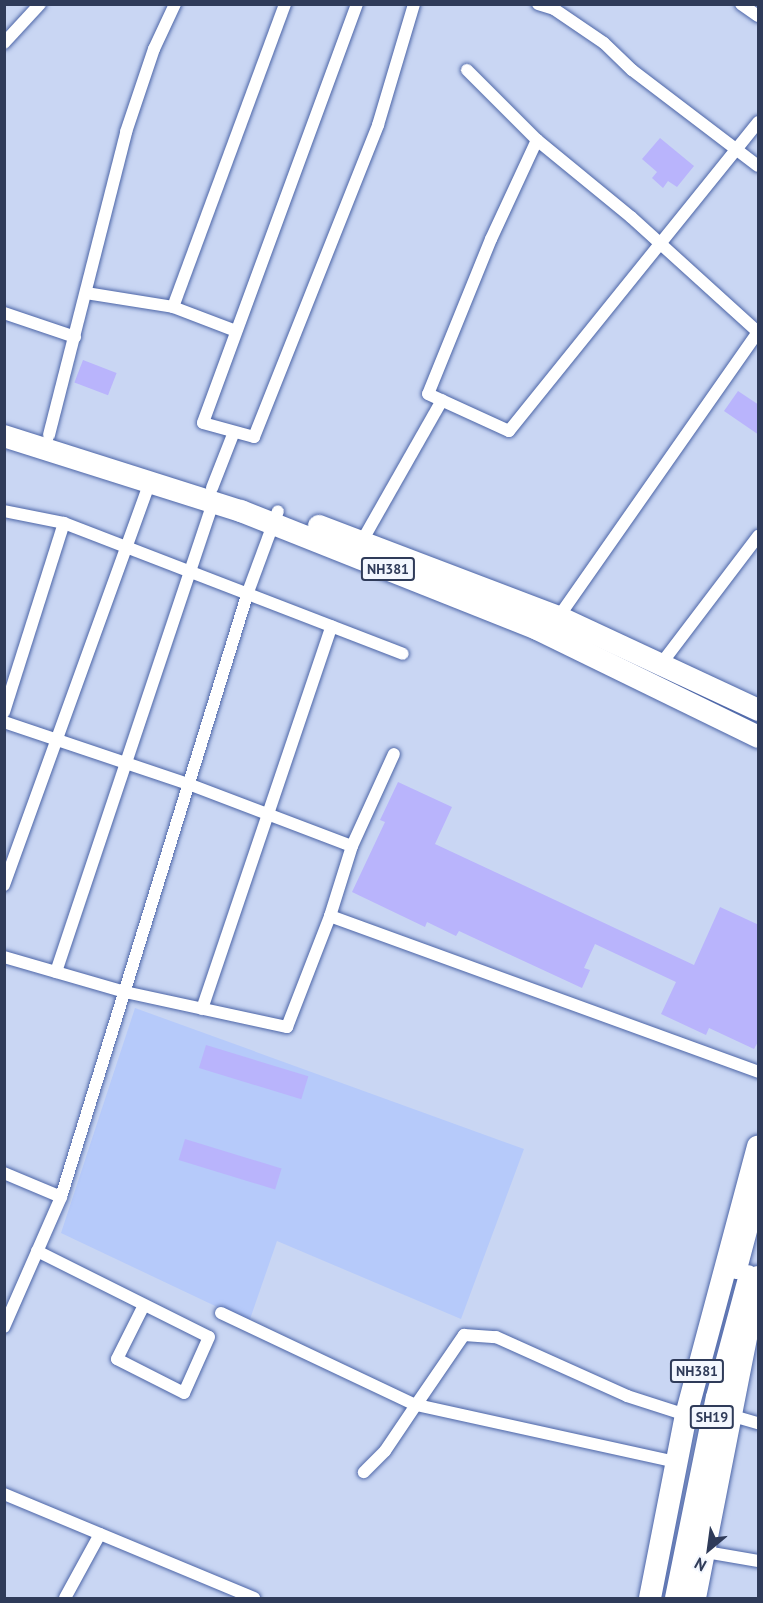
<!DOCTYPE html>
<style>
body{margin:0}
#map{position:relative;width:763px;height:1603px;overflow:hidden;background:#c9d6f3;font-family:"PT Sans",sans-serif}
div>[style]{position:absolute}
.built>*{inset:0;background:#b6cafa}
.building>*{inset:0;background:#b9b4fc;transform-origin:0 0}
.roads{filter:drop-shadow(0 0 2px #4c65a7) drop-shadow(0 0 2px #4c65a7)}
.street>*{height:12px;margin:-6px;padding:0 6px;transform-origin:6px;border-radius:6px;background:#fff}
.primary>*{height:20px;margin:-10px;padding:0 10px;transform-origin:10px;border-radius:10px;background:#fff}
.highway>*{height:22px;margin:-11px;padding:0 11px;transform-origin:11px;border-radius:11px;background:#fff}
span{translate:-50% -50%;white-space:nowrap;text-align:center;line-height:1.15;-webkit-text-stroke:6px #f3f7fe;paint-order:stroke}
.shield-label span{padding:2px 4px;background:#f3f7fe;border:2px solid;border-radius:4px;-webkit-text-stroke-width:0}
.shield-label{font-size:14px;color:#2f3b59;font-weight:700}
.frame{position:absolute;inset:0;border:6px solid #2f3b59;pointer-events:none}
.north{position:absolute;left:679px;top:1519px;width:60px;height:60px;-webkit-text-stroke:4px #f3f7fe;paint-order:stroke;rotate:209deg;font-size:16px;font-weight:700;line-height:24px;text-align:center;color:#2f3b59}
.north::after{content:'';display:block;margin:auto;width:21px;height:27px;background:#2f3b59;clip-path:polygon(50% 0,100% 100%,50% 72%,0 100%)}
</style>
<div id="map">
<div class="built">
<i style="clip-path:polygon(135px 1008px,524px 1149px,461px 1319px,277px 1241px,249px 1322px,61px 1233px)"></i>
</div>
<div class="building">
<i style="clip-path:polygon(660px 138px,694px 166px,677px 187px,668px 181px,663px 188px,652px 178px,657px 172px,642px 159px)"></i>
<i style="left:83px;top:360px;width:36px;height:24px;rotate:21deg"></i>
<i style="clip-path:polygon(738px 391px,759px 405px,759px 435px,724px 411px)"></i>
<i style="clip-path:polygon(398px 782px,452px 807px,435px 844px,694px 965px,720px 907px,759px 925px,759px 1040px,754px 1049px,709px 1028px,706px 1035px,661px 1014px,676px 982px,595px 944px,584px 968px,590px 970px,582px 988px,459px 931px,456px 936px,427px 922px,425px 927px,352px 892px,385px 822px,380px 820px)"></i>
<i style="left:206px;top:1045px;width:107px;height:24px;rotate:17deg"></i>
<i style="left:185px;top:1139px;width:101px;height:22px;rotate:17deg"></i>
</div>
<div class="roads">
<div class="street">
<i style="left:357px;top:4px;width:446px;rotate:110.2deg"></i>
<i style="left:203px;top:423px;width:53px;rotate:15.4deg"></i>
<i style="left:254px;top:437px;width:336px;rotate:-68.3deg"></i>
<i style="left:378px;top:125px;width:126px;rotate:-73.4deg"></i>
<i style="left:538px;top:4px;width:17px;rotate:17deg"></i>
<i style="left:554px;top:9px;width:60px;rotate:34.2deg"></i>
<i style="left:604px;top:43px;width:39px;rotate:44deg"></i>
<i style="left:632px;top:70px;width:158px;rotate:37.3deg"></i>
<i style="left:741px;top:4px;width:21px;rotate:35deg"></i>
<i style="left:4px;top:43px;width:53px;rotate:-47.3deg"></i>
<i style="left:467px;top:70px;width:99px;rotate:45deg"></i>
<i style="left:537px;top:140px;width:122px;rotate:39.3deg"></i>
<i style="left:631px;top:217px;width:171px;rotate:42.2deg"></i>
<i style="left:758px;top:332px;width:350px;rotate:125deg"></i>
<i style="left:537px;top:140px;width:109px;rotate:114.9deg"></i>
<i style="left:491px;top:239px;width:167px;rotate:112.1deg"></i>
<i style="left:428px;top:394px;width:89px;rotate:24.6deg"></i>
<i style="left:509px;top:431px;width:397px;rotate:-51.1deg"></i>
<i style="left:86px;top:293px;width:88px;rotate:9.1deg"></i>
<i style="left:173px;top:307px;width:67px;rotate:20.9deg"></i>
<i style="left:173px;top:307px;width:323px;rotate:-69.7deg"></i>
<i style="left:4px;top:313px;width:75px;rotate:18.7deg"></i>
<i style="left:49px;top:435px;width:313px;rotate:-75.7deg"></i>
<i style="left:126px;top:132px;width:88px;rotate:-71.4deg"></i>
<i style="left:154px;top:49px;width:50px;rotate:-65deg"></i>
<i style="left:212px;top:488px;width:60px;rotate:-68.6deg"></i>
<i style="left:4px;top:511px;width:61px;rotate:11.3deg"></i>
<i style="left:64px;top:523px;width:363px;rotate:21.1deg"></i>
<i style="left:362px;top:541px;width:162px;rotate:-60.4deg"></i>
<i style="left:661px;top:664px;width:161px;rotate:-52.8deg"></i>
<i style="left:4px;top:712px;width:198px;rotate:-72.4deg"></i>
<i style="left:4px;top:722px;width:197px;rotate:18.6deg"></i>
<i style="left:191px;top:785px;width:172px;rotate:20.8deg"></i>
<i style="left:352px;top:846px;width:73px;rotate:107.4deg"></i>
<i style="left:352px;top:846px;width:101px;rotate:-65.5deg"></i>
<i style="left:4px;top:885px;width:430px;rotate:-70.1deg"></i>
<i style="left:4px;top:957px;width:126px;rotate:16.1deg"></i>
<i style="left:125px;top:992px;width:166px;rotate:12.2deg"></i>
<i style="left:287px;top:1027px;width:119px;rotate:-68.8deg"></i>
<i style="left:330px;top:916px;width:456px;rotate:20deg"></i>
<i style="left:56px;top:972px;width:496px;rotate:-71.5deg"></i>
<i style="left:202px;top:1009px;width:404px;rotate:-71.3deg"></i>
<i style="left:4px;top:1173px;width:62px;rotate:22.8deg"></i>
<i style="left:37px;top:1251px;width:192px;rotate:26.6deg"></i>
<i style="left:209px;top:1337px;width:61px;rotate:114.1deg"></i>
<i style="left:184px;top:1393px;width:75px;rotate:-153.1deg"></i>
<i style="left:117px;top:1359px;width:60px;rotate:-63.4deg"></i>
<i style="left:221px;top:1313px;width:216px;rotate:25.3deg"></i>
<i style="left:416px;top:1405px;width:55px;rotate:124deg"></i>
<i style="left:385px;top:1451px;width:30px;rotate:135deg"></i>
<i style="left:4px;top:1327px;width:142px;rotate:-66.3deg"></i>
<i style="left:61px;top:1197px;width:633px;rotate:-72.82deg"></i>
<i style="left:248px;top:592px;width:86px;rotate:-69.7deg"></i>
<i style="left:733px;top:1416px;width:26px;rotate:16deg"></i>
<i style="left:676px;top:1462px;width:266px;rotate:-167.6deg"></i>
<i style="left:416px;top:1405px;width:85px;rotate:-55.6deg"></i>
<i style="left:464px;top:1335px;width:32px;rotate:4deg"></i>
<i style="left:496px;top:1337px;width:144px;rotate:24.2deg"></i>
<i style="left:627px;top:1396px;width:62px;rotate:17.9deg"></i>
<i style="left:4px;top:1494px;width:271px;rotate:22.6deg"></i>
<i style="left:706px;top:1552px;width:53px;rotate:9.8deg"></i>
<i style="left:65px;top:1598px;width:73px;rotate:-61.3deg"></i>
</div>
<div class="primary">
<i style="left:737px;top:1269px;width:83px;rotate:-75.3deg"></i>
<i style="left:675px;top:1598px;width:205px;rotate:-78.5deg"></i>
<i style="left:716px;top:1397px;width:126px;rotate:-74.9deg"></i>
</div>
<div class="highway">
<i style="left:4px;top:436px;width:249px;rotate:17.6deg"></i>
<i style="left:241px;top:511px;width:319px;rotate:21.7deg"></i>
<i style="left:537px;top:629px;width:246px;rotate:26deg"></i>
<i style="left:319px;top:526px;width:257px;rotate:20.8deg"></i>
<i style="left:559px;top:617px;width:220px;rotate:25deg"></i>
<i style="left:650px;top:1598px;width:187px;rotate:-78.9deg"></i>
<i style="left:686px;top:1415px;width:278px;rotate:-75deg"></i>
<i style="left:695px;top:1598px;width:327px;rotate:-78.9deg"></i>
</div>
</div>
<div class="shield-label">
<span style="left:388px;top:569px">NH381</span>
<span style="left:697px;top:1371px">NH381</span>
<span style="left:712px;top:1417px">SH19</span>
</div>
<div class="frame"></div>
<div class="north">N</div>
</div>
